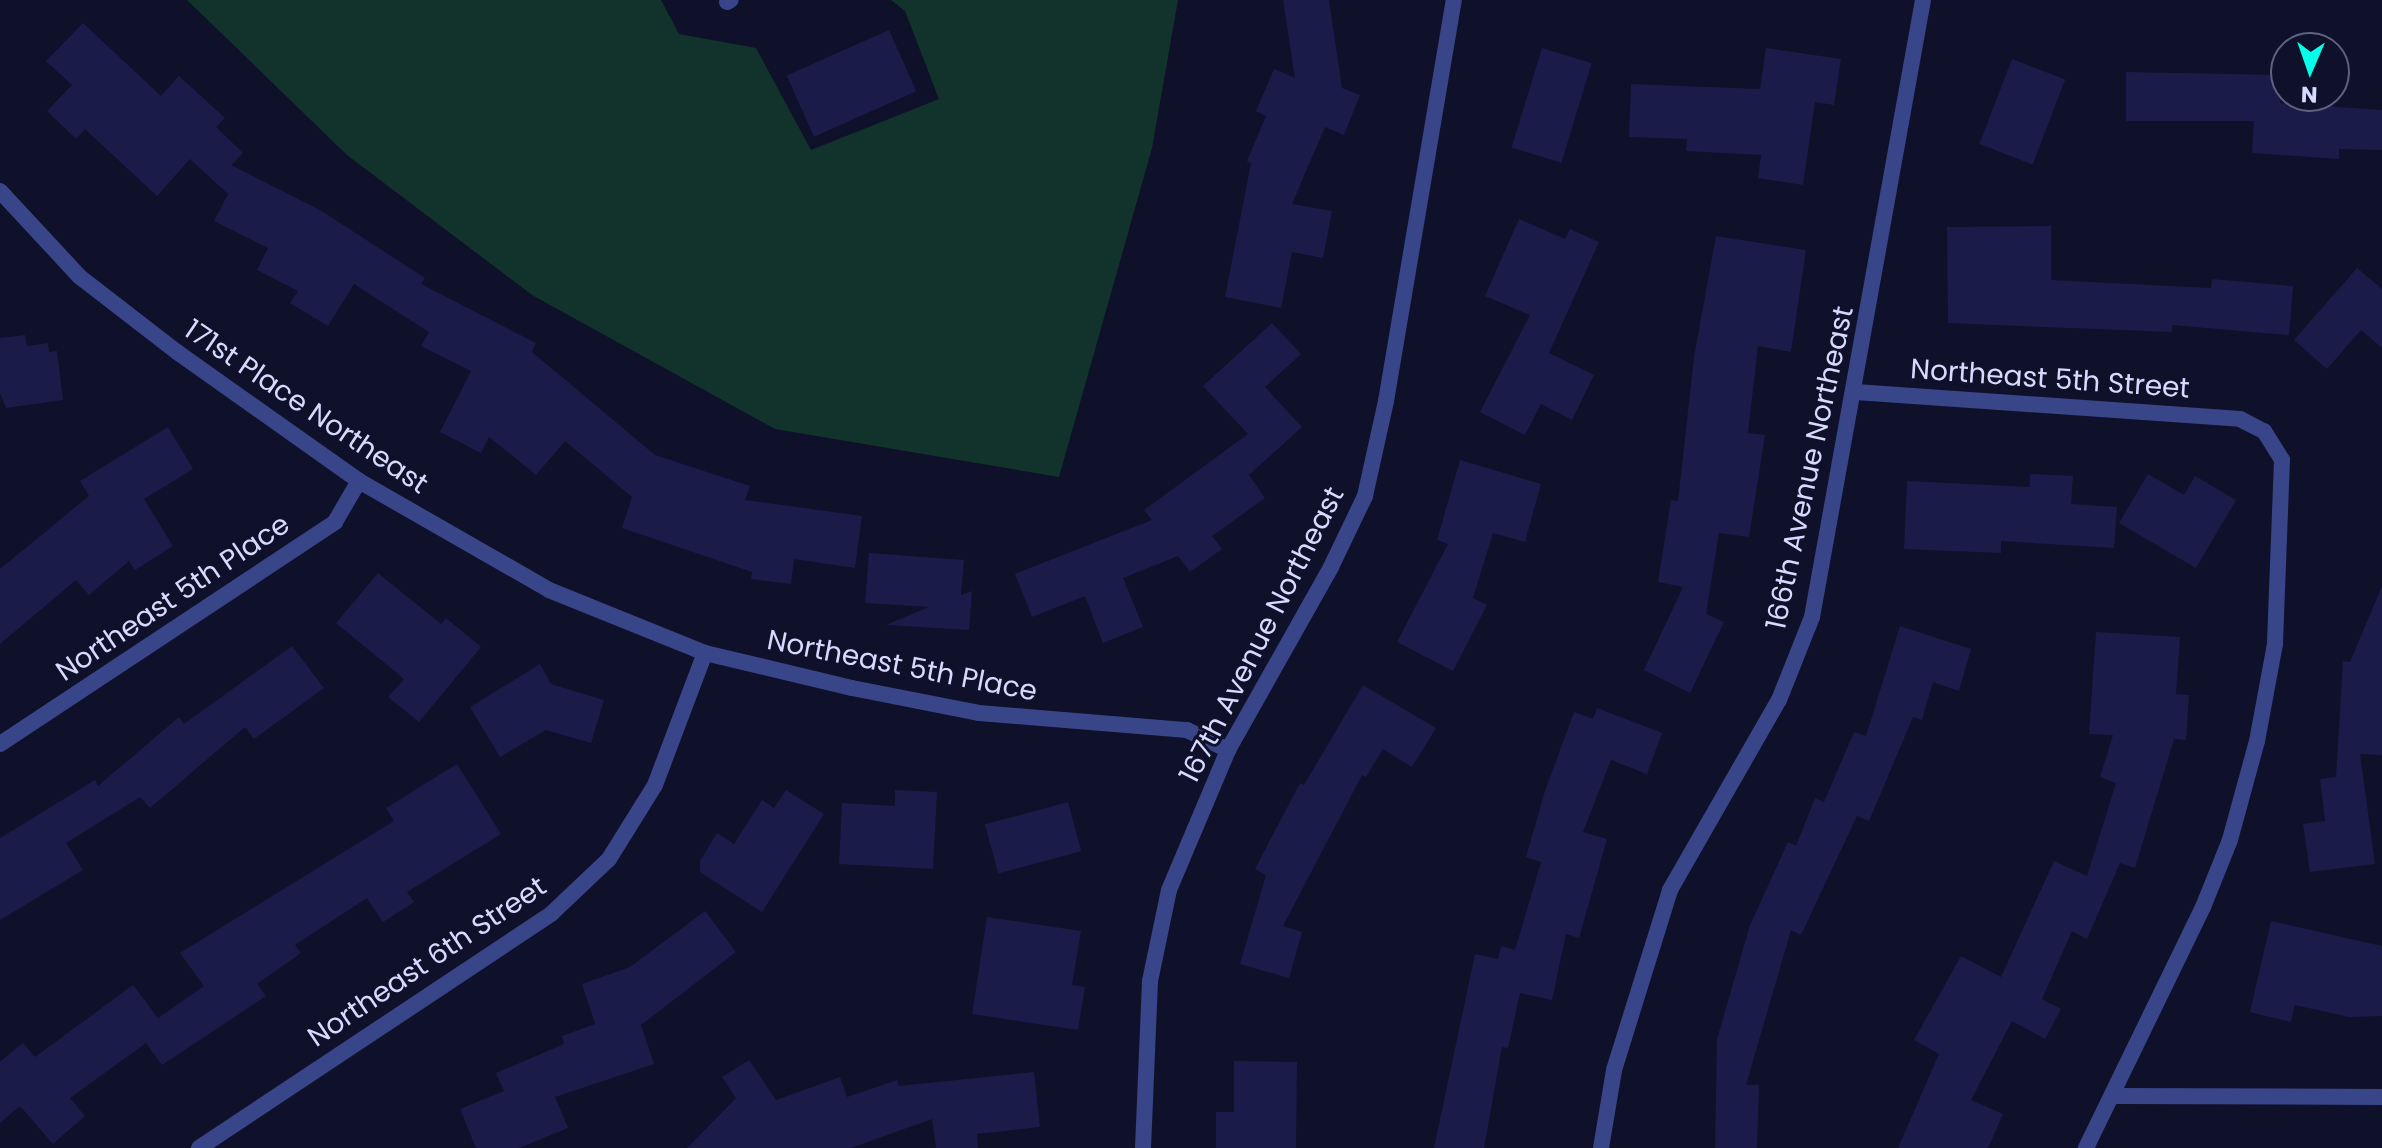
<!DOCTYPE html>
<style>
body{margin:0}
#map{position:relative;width:2382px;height:1148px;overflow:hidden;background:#0f1029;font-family:Poppins,sans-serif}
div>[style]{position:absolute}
.green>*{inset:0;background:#12332c}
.building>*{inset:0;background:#1b1b4a;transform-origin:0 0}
.street>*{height:16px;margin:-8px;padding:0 8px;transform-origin:8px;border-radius:8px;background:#394589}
span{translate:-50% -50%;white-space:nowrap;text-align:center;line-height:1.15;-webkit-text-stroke:6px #0f1029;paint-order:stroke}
.street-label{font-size:28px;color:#d7daff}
.north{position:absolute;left:2270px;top:32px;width:80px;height:80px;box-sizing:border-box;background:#0f1029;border:2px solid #5f617f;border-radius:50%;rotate:182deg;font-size:22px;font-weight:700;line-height:32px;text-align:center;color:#d7daff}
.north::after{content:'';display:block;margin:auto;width:28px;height:36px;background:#03ffe9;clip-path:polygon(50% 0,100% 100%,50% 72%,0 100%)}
</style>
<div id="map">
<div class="green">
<i style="clip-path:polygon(187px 0,661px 0,679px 34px,756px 48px,811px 150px,939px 99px,905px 11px,891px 0,1178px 0,1152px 148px,1059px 477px,775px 429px,532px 295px,347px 155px)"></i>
</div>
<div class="building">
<i style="clip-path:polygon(1283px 0,1329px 0,1342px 88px,1360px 95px,1344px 135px,1325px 127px,1292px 204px,1332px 211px,1323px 258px,1292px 252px,1281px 308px,1225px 297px,1251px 163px,1247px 161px,1266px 116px,1256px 111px,1274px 69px,1295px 78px)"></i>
<i style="clip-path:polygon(83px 23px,161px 96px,179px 76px,225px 118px,216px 127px,243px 153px,231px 165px,320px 210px,425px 278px,421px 284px,536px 343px,532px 352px,655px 455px,750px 486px,745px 500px,862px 516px,855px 568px,794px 559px,791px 584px,751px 579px,752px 572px,622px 528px,632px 497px,565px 441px,536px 475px,489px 437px,481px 453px,440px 432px,471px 371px,421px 346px,429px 332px,354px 284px,328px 326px,290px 303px,298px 291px,257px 270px,268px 248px,214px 221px,228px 194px,190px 159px,157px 196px,85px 129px,76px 139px,47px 111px,72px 85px,46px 61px)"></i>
<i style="left:889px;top:30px;width:67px;height:112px;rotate:66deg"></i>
<i style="left:1542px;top:48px;width:52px;height:104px;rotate:17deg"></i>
<i style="clip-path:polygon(1766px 48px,1841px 59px,1834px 105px,1815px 102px,1803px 185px,1758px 178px,1761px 155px,1686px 151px,1687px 139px,1629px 137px,1631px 84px,1760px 89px)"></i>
<i style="left:2012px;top:59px;width:57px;height:91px;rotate:21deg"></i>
<i style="clip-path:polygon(2126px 72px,2282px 75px,2280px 103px,2382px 110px,2382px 150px,2339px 149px,2339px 159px,2252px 153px,2254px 121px,2126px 121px)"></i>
<i style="clip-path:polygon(1519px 219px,1565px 239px,1570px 229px,1599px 242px,1549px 353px,1594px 375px,1572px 420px,1541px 404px,1525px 435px,1480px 412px,1530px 315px,1485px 296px)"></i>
<i style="clip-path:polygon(2051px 226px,2051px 280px,2211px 288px,2212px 279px,2293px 286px,2289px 335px,2172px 325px,2172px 332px,1948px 323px,1947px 227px)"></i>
<i style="clip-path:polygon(1716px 236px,1806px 250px,1791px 352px,1758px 346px,1748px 433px,1765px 435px,1749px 537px,1719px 533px,1706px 614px,1724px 622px,1690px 693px,1644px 670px,1683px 587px,1658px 582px,1671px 500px,1678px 501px,1694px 357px)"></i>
<i style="clip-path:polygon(2357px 268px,2382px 289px,2382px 348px,2361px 330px,2327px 369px,2294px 340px)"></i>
<i style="clip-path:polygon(1272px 323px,1301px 354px,1265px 387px,1302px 427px,1249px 475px,1265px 498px,1212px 536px,1222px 549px,1190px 572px,1178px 556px,1123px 578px,1143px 627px,1103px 643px,1085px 596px,1032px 617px,1015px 574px,1152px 520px,1144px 510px,1248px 434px,1203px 386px)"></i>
<i style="clip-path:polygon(25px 335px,27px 346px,48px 343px,49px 352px,57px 351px,63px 400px,6px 408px,0 393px,0 338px)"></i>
<i style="clip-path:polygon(168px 427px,193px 469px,144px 499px,173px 546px,135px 570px,129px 561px,89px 595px,76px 580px,0 644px,0 569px,89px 496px,80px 481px)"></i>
<i style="clip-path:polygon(1460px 460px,1541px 484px,1525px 542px,1493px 533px,1473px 598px,1487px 605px,1453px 671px,1397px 642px,1448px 544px,1437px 540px)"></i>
<i style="clip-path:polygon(2030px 474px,2073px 476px,2071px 504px,2117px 507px,2114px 548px,2001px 541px,2001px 553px,1904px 549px,1907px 481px,2030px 487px)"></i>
<i style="clip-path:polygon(2148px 474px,2184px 495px,2195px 476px,2236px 500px,2196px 568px,2119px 523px)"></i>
<i style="clip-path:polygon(869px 553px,964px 560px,961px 595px,972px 591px,969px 630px,886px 625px,929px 607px,865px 603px)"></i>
<i style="clip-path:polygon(378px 573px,441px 624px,446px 618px,481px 647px,419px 722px,388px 697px,404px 679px,336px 623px)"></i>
<i style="clip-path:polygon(2382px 586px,2382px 755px,2360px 754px,2375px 864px,2310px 872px,2303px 824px,2325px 821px,2320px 779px,2336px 777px,2343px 661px,2350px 662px)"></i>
<i style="clip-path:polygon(1900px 626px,1971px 649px,1959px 691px,1933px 682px,1922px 720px,1913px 717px,1869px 821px,1857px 816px,1801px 935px,1791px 930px,1746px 1085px,1759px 1085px,1757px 1148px,1715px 1148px,1717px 1039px,1750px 925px,1788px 842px,1796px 846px,1815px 798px,1824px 802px,1854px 732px,1866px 736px)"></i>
<i style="clip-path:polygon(2096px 632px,2180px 637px,2176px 694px,2189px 695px,2186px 740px,2174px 739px,2135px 868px,2120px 863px,2087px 939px,2072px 931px,2042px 999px,2061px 1009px,2045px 1039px,2012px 1021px,1971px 1100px,2003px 1114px,1988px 1148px,1898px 1148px,1939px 1054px,1914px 1040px,1961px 956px,2001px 977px,2054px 861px,2087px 876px,2116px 783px,2100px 777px,2113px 735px,2089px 734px)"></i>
<i style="clip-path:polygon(292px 646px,324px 688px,254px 739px,245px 727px,150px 808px,140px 797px,66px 843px,83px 870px,0 920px,0 838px,95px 780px,98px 786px,179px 717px,184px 724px)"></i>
<i style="clip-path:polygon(540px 664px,551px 684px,604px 700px,591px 743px,546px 730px,500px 757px,470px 707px)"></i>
<i style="clip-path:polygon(1363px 685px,1436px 728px,1412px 767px,1383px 749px,1366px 777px,1362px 775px,1283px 926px,1302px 932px,1289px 978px,1240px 964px,1266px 875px,1255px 869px,1300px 783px,1304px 785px)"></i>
<i style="clip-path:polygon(1597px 708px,1662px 733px,1647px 774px,1611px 760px,1583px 832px,1607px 839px,1579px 938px,1566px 934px,1552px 1000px,1520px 993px,1508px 1048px,1502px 1047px,1484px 1148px,1434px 1148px,1475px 954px,1498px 959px,1501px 946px,1515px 950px,1541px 862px,1526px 857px,1545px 791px,1574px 712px,1593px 719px)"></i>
<i style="clip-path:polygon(457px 764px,501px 834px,407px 892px,414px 902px,383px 922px,367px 898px,295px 945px,301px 953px,257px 984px,266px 996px,162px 1065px,146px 1043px,70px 1098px,85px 1116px,53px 1144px,20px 1106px,0 1123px,0 1062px,23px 1043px,35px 1057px,133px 985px,158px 1018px,204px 986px,180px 953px,394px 821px,386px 808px)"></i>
<i style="clip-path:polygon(786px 790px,824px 814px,762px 912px,700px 872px,700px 861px,717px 833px,734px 844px,762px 800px,774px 808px)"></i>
<i style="clip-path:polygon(895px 790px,937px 792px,933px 869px,839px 864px,842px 803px,895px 806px)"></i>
<i style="left:1068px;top:802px;width:51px;height:86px;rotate:75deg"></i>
<i style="clip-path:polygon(705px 911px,736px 952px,641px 1025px,654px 1064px,555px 1097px,568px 1128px,519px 1148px,476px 1148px,460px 1109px,504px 1091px,496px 1073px,564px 1044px,562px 1036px,595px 1024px,582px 984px,630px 967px)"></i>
<i style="clip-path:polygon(987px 917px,1081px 931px,1072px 985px,1085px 987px,1078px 1030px,972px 1014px)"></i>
<i style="clip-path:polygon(2271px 921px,2382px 946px,2382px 1016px,2349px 1017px,2295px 1005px,2291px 1022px,2250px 1012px)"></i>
<i style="clip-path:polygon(749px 1060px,776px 1100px,840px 1077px,847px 1097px,897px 1080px,899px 1086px,1034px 1072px,1040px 1127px,977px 1134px,978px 1148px,936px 1148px,932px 1119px,851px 1148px,687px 1148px,736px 1098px,722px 1077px)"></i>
<i style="clip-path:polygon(1234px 1061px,1297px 1062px,1296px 1148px,1216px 1148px,1216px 1112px,1234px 1112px)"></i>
</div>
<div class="street">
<i style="left:727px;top:2px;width:4px;rotate:-27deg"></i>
<i style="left:0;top:191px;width:117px;rotate:47.1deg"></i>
<i style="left:80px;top:277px;width:123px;rotate:37.7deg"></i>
<i style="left:177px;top:352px;width:223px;rotate:35.3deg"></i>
<i style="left:359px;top:481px;width:219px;rotate:29.8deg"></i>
<i style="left:549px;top:590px;width:168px;rotate:22deg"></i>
<i style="left:705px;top:653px;width:151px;rotate:13.4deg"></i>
<i style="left:852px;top:688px;width:129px;rotate:11.1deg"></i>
<i style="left:979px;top:713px;width:209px;rotate:4.7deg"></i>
<i style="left:1187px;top:730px;width:46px;rotate:26deg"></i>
<i style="left:1856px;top:392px;width:385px;rotate:4deg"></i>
<i style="left:2240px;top:419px;width:27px;rotate:27deg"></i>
<i style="left:2264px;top:431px;width:34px;rotate:58deg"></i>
<i style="left:2282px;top:460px;width:184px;rotate:92.2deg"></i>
<i style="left:2275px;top:644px;width:99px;rotate:100.5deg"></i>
<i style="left:2257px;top:741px;width:103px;rotate:105.3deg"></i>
<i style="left:2230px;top:840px;width:72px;rotate:111.9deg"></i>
<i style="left:2203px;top:907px;width:268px;rotate:115.9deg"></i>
<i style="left:0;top:744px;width:402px;rotate:-33.5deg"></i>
<i style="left:335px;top:522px;width:48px;rotate:-59.7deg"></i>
<i style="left:2115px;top:1096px;width:267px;rotate:0.2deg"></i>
<i style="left:199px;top:1148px;width:423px;rotate:-33.6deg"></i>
<i style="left:551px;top:914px;width:80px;rotate:-43.5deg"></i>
<i style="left:609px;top:859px;width:87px;rotate:-58.1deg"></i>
<i style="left:655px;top:785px;width:141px;rotate:-69.3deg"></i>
<i style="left:1143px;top:1148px;width:167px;rotate:-87.6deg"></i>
<i style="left:1150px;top:981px;width:93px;rotate:-78.2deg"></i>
<i style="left:1169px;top:890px;width:152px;rotate:-67.1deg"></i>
<i style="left:1228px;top:750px;width:210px;rotate:-60.6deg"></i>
<i style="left:1331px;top:567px;width:79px;rotate:-64.4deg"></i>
<i style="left:1365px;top:496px;width:97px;rotate:-77.5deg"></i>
<i style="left:1386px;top:401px;width:407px;rotate:-80.4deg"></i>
<i style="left:1601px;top:1148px;width:79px;rotate:-80.5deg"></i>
<i style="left:1614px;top:1070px;width:189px;rotate:-72.7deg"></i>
<i style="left:1670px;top:890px;width:219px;rotate:-60.2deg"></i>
<i style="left:1779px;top:700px;width:89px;rotate:-68.3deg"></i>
<i style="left:1812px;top:617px;width:627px;rotate:-79.8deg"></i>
</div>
<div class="street-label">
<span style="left:2050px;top:379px;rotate:4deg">Northeast 5th Street</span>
<span style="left:306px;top:407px;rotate:34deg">171st Place Northeast</span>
<span style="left:1810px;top:468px;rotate:-78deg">166th Avenue Northeast</span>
<span style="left:173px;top:598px;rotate:-34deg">Northeast 5th Place</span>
<span style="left:1262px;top:635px;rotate:-63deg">167th Avenue Northeast</span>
<span style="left:902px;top:666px;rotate:11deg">Northeast 5th Place</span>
<span style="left:427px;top:962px;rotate:-34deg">Northeast 6th Street</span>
</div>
<div class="north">N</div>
</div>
